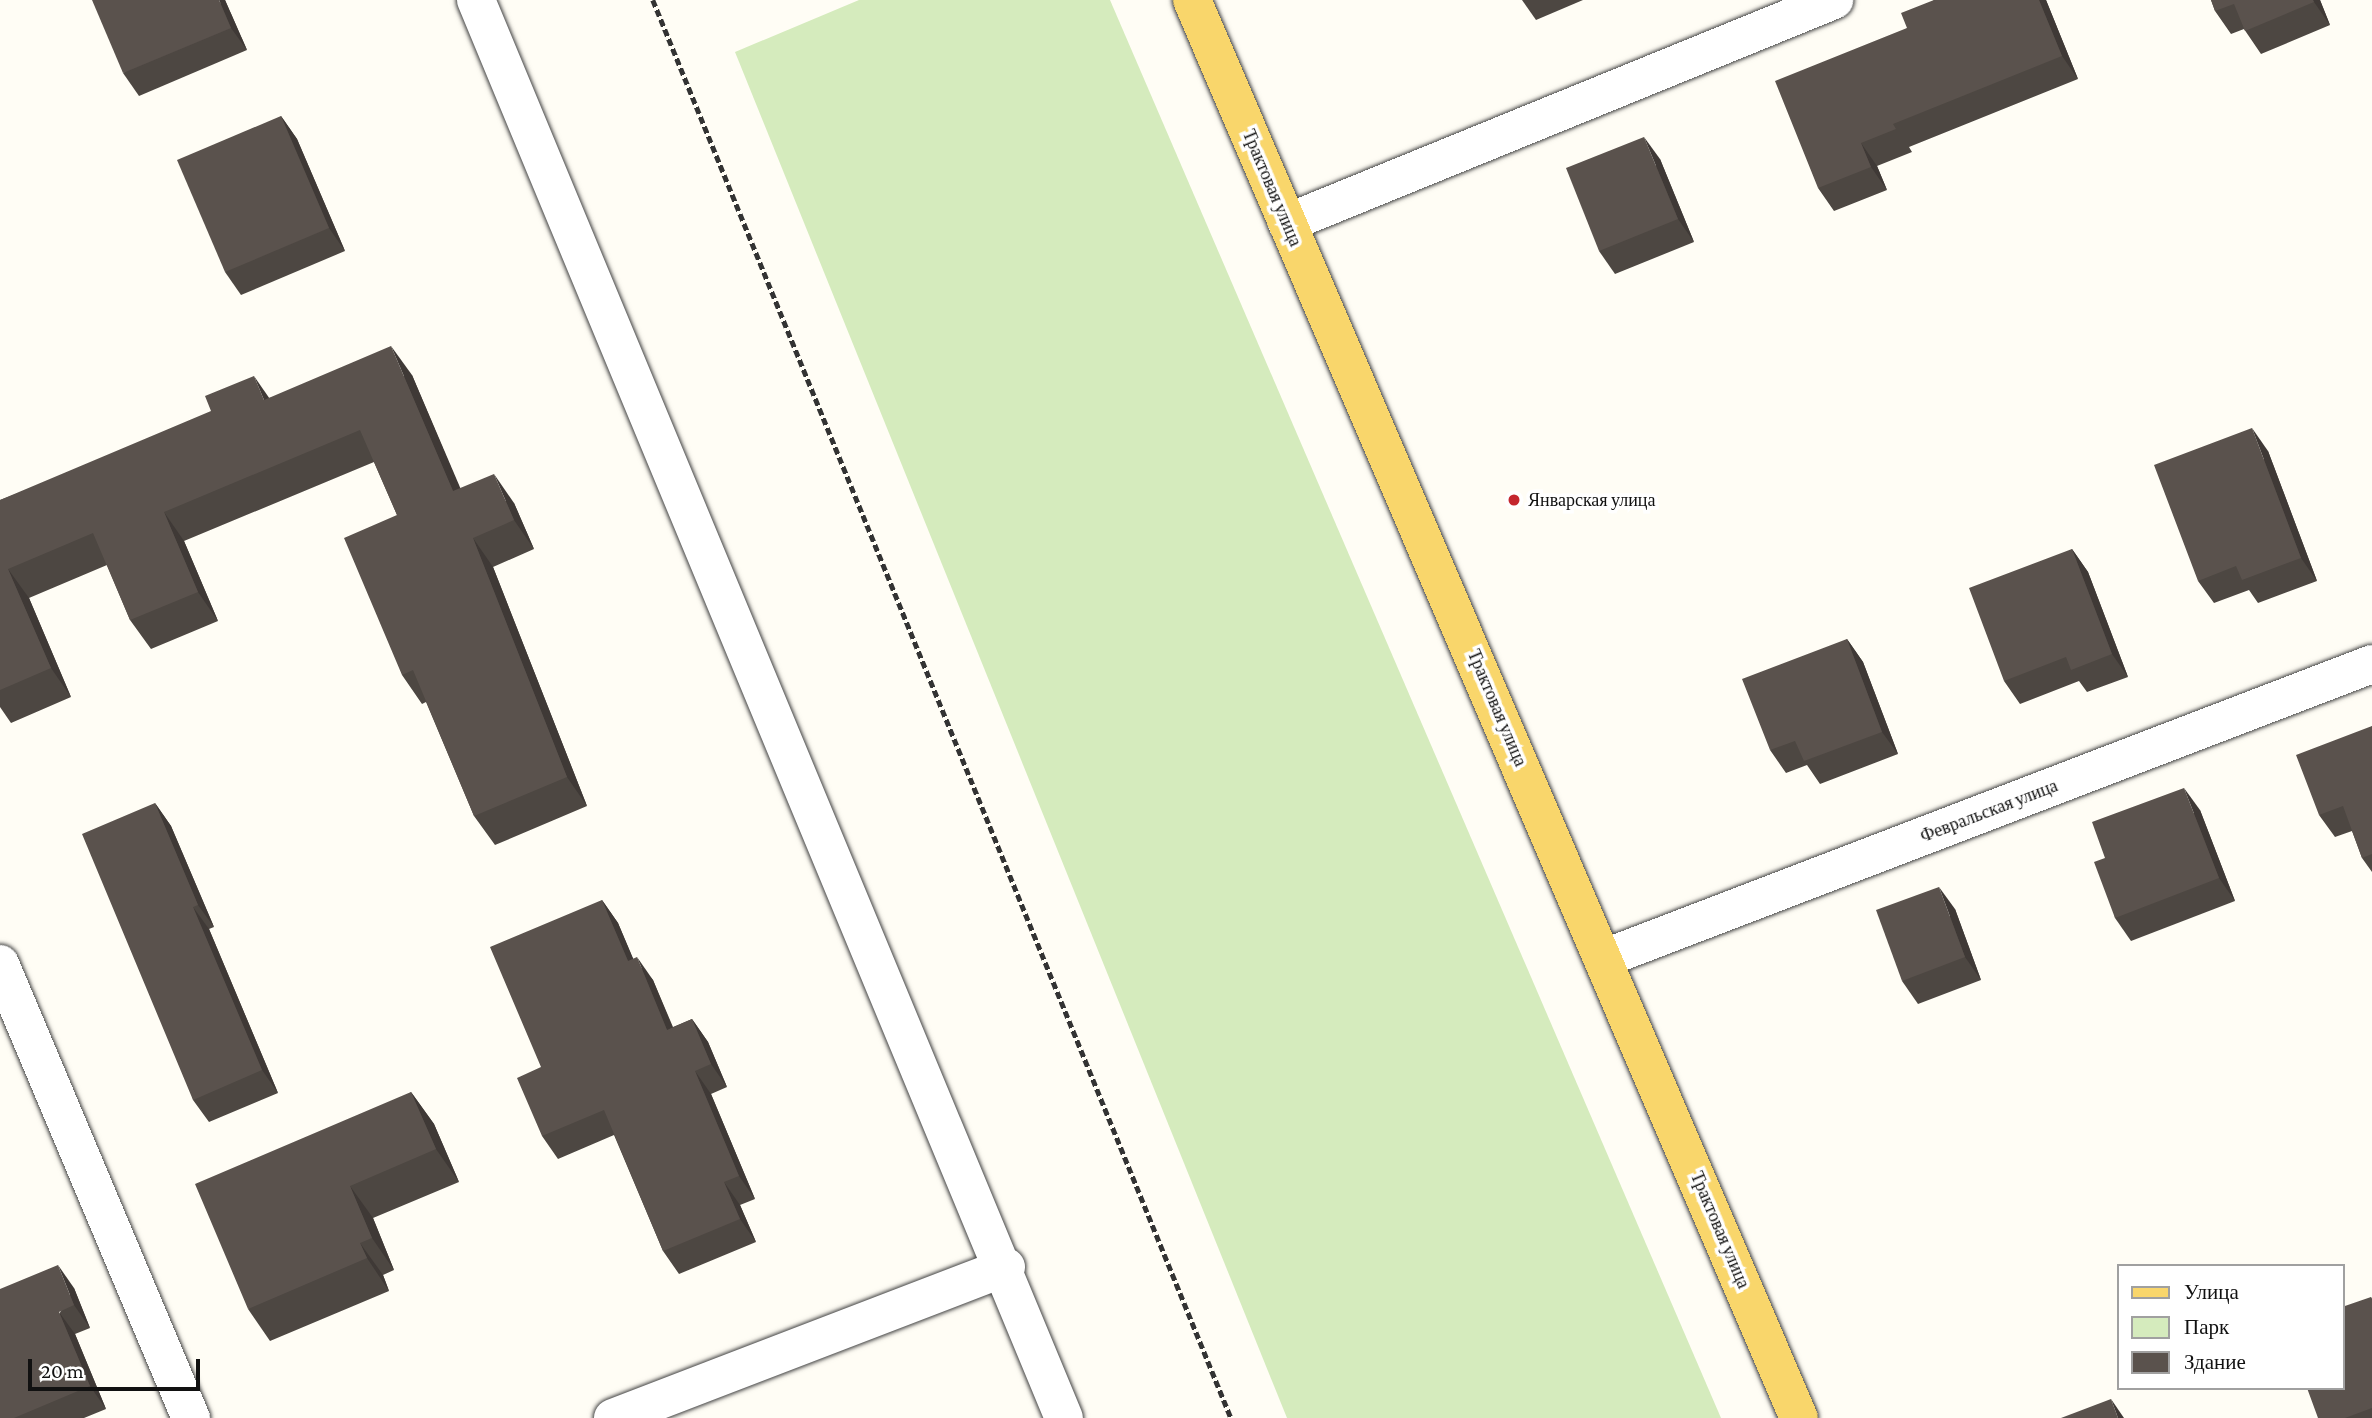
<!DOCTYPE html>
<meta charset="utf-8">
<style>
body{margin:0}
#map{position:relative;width:2372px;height:1418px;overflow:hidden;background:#fffdf5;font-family:"Crimson Pro",serif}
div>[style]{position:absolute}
.green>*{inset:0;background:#d5ebbd}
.path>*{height:4.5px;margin-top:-2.25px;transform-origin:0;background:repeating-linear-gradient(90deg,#333 0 7px,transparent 0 10.5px)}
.roads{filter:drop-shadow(0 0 2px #444) drop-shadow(0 0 2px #444)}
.minor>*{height:38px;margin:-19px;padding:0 19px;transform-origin:19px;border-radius:19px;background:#fff}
.major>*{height:38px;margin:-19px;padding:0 19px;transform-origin:19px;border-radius:19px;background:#f9d66b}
.wall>*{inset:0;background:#4d4742}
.shaded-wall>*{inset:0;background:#3f3936}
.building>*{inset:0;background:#5a524d}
.dots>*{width:19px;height:19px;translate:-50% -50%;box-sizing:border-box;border:4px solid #fff;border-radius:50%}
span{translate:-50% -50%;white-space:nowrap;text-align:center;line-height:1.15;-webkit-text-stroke:7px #fff;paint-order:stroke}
.street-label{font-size:18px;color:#111}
.poi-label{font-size:18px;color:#111}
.left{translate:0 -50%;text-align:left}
.legend{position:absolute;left:2117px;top:1264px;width:228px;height:126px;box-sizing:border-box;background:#fff;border:2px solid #a0a0a0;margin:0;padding:9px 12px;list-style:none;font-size:21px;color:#111}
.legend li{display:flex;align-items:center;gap:14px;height:35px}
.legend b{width:35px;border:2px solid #a0a0a0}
.scale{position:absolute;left:28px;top:1359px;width:172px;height:32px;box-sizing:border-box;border:4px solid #111;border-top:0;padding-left:9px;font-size:21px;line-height:24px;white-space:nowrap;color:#111;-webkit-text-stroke:5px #fff;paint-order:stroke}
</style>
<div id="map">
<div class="green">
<i style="clip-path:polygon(859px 0,1110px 0,1721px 1418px,1287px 1418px,735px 52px)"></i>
</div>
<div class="path">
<i style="left:653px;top:0;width:1531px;rotate:67.82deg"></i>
</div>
<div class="roads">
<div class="minor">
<i style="left:476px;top:0;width:1535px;rotate:67.48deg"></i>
<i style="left:1287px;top:223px;width:591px;rotate:-22.18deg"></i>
<i style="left:1605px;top:958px;width:821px;rotate:-20.97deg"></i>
<i style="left:0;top:964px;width:493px;rotate:67.2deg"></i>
<i style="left:613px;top:1418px;width:421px;rotate:-21deg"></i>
</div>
<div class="major">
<i style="left:1192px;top:0;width:1542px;rotate:66.83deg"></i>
</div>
</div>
<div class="wall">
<i style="clip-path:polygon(225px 0,247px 50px,139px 96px,123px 73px)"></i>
<i style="clip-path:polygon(1522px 0,1583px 0,1536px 20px)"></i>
<i style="clip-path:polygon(1934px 0,2046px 0,2078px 79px,1909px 147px,1912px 152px,1877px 166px,1887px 190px,1834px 211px,1818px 188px,1907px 28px)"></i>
<i style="clip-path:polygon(2211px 0,2320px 0,2330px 25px,2261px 54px,2244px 29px,2231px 34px,2215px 11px)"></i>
<i style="clip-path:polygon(281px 116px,297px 139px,345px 251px,241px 295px,225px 272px)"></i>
<i style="clip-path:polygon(1660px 159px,1694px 242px,1615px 274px,1599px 251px)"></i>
<i style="clip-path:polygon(412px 375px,460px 489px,514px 503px,534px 549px,493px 567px,587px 806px,495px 845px,474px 816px,426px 702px,422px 704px,402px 675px,397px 515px,374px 462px,184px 541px,218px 621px,151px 649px,130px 620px,107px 565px,29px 598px,71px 697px,11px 723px,0 707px,0 500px,269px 398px)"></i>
<i style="clip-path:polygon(2268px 451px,2317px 581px,2258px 603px,2249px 590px,2214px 603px,2198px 581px)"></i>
<i style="clip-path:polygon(2072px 549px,2088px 572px,2128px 677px,2087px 692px,2079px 681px,2020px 704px,2004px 681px)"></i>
<i style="clip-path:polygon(1847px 639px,1863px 662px,1898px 754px,1820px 784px,1807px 765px,1786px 773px,1770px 750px)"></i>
<i style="clip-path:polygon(2372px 726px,2372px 872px,2362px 858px,2352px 831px,2335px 837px,2319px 815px)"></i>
<i style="clip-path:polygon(155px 803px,171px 826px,214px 927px,209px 929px,278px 1093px,209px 1122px,193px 1100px)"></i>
<i style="clip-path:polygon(2200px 810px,2235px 901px,2131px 941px,2115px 918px,2105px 858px)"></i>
<i style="clip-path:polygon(602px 900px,618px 923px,633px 959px,653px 980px,673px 1027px,692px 1019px,708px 1042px,727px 1087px,711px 1094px,755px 1199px,740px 1205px,756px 1242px,679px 1274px,663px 1251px,614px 1135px,558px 1159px,542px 1136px,541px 1067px)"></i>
<i style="clip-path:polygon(1955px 909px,1981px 980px,1918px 1004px,1902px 981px)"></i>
<i style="clip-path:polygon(411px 1092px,434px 1124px,459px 1182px,373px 1218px,394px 1270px,383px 1275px,389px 1291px,270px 1341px,248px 1309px)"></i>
<i style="clip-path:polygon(74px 1288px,90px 1328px,75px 1334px,106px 1409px,84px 1418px,0 1418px)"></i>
<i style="clip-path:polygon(2371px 1297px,2372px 1299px,2372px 1418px,2318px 1418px)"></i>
</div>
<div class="shaded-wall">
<i style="clip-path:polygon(219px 0,225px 0,247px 50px,231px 28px)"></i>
<i style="clip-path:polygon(2039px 0,2046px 0,2078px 79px,2062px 56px)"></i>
<i style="clip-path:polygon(2313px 0,2320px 0,2330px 25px,2314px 2px)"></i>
<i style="clip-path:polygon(281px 116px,297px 139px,345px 251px,329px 228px)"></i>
<i style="clip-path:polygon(1644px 137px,1660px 159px,1694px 242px,1678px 219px)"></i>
<i style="clip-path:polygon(1861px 143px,1877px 166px,1887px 190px,1871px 167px)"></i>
<i style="clip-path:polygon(391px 346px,412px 375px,474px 520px,453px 491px)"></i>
<i style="clip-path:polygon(254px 376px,274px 405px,264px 400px)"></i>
<i style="clip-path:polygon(2252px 428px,2268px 451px,2317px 581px,2301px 558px)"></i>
<i style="clip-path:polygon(494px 474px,514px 503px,534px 549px,514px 520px)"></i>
<i style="clip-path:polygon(164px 512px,184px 541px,218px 621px,198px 592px)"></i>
<i style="clip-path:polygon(473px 538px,493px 567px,587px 806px,567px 777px)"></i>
<i style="clip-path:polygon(2072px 549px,2088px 572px,2128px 677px,2112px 654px)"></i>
<i style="clip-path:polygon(8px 569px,29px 598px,71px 697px,51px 668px)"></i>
<i style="clip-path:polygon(1847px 639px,1863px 662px,1898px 754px,1882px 732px)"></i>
<i style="clip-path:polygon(2184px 788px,2200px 810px,2235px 901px,2219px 878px)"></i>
<i style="clip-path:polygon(155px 803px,171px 826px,214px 927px,198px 905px)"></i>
<i style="clip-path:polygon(1939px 887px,1955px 909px,1981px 980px,1965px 957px)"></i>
<i style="clip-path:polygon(602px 900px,618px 923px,644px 984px,628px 961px)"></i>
<i style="clip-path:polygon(193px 907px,209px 929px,278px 1093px,262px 1070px)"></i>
<i style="clip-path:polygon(637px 957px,653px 980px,683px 1053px,667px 1030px)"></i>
<i style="clip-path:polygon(692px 1019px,708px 1042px,727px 1087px,711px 1064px)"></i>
<i style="clip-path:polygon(695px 1071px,711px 1094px,755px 1199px,739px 1176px)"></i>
<i style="clip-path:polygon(411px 1092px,434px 1124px,459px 1182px,436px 1149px)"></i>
<i style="clip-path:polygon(724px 1182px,740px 1205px,756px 1242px,740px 1219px)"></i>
<i style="clip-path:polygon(350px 1186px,373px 1218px,394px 1270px,372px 1238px)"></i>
<i style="clip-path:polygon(360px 1243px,383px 1275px,389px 1291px,367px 1258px)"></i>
<i style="clip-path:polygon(58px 1265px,74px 1288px,90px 1328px,74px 1305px)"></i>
<i style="clip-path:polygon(59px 1312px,75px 1334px,106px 1409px,90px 1386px)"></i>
<i style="clip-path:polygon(2111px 1399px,2124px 1418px,2118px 1418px)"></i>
</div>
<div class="building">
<i style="clip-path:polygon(92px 0,219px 0,231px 28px,123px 73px)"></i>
<i style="clip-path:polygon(1934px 0,2039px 0,2062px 56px,1893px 124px,1896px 129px,1861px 143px,1871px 167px,1818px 188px,1775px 81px,1907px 28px,1901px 13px)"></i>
<i style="clip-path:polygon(2211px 0,2313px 0,2314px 2px,2245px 31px,2234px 4px,2215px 11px)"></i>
<i style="clip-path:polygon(281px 116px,329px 228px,225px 272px,177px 160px)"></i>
<i style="clip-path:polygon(1644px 137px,1678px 219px,1599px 251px,1566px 168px)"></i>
<i style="clip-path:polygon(391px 346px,453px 491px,494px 474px,514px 520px,473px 538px,567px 777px,474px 816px,413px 670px,402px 675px,344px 538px,397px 515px,360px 430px,164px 512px,198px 592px,130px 620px,93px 533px,8px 569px,51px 668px,0 690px,0 500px,211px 411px,205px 396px,254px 376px,264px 400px)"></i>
<i style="clip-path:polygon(2252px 428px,2301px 558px,2242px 580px,2236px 566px,2198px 581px,2154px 465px)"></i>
<i style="clip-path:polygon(2072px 549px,2112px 654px,2071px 670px,2066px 657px,2004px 681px,1969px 588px)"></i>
<i style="clip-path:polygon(1847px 639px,1882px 732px,1804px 761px,1795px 741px,1770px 750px,1742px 679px)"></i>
<i style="clip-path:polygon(2372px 726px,2372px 854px,2362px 858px,2343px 806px,2319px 815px,2296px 755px)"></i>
<i style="clip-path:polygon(2184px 788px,2219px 878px,2115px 918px,2094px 862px,2105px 858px,2092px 822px)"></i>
<i style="clip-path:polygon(155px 803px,198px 905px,193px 907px,262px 1070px,193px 1100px,82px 834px)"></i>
<i style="clip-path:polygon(1939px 887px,1965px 957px,1902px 981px,1876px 910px)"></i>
<i style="clip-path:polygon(602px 900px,628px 961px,637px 957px,667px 1030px,692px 1019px,711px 1064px,695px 1071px,739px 1176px,724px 1182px,740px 1219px,663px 1251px,604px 1110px,542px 1136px,517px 1078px,541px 1067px,490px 947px)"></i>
<i style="clip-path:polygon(411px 1092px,436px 1149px,350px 1186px,372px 1238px,360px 1243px,367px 1258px,248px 1309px,195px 1184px)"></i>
<i style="clip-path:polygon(58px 1265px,74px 1305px,59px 1312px,90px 1386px,14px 1418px,0 1418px,0 1289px)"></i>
<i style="clip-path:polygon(2371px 1297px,2372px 1300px,2372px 1408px,2345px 1418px,2318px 1418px,2307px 1388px,2342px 1388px,2342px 1307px)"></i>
<i style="clip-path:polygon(2111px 1399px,2118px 1418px,2061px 1418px)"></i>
</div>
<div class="dots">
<i style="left:1514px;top:500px;background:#c4262e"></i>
</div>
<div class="street-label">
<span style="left:1272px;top:188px;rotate:67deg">Трактовая улица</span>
<span style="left:1497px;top:708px;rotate:67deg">Трактовая улица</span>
<span style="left:1989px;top:811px;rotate:-21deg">Февральская улица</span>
<span style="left:1720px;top:1230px;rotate:67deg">Трактовая улица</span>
</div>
<div class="poi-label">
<span class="left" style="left:1528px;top:500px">Январская улица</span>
</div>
<ul class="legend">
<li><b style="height:9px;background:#f9d66b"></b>Улица</li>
<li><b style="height:19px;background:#d5ebbd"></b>Парк</li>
<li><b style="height:19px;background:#5a524d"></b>Здание</li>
</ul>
<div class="scale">20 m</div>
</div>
